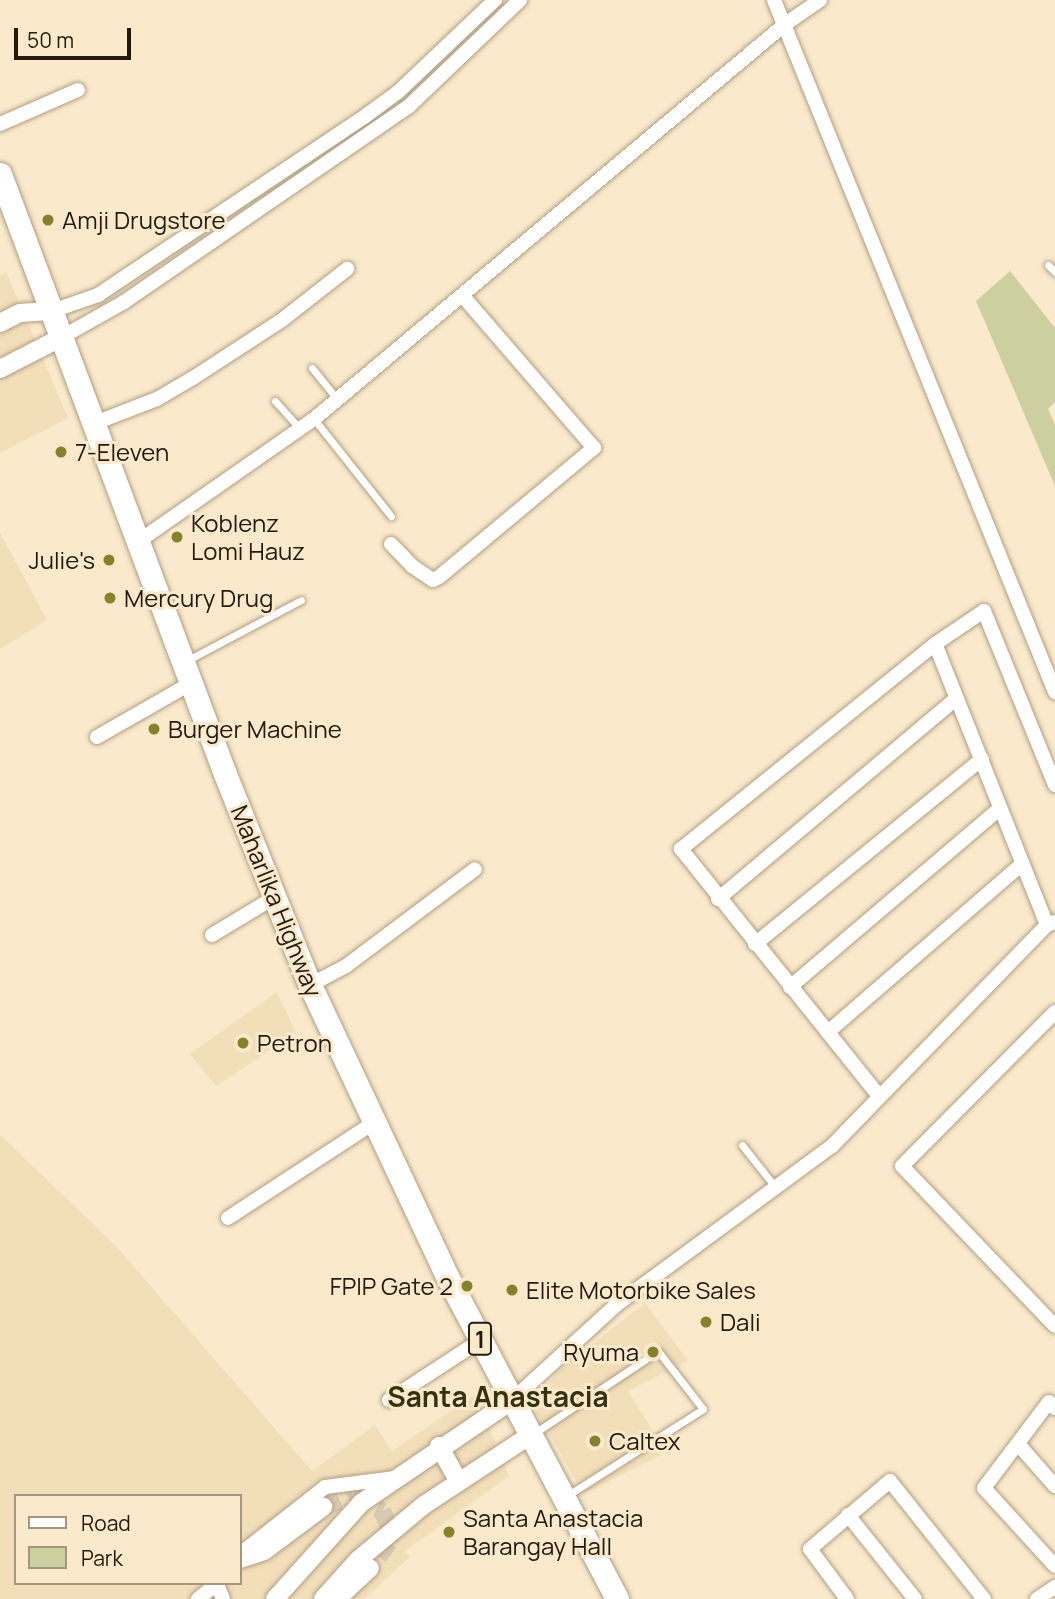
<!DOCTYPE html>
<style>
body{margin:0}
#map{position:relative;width:1055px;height:1599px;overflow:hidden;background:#fae9cb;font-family:Manrope,sans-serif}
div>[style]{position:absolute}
.built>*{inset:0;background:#f3deba}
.green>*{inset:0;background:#cccf9f}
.tertiary-tunnel>*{height:18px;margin-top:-9px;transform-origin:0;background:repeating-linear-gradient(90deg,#d9caaf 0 18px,transparent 0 27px)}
.roads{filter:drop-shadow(0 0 2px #af9f83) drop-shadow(0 0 2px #af9f83)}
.service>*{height:7px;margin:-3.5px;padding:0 3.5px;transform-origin:3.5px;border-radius:3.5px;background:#fff}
.minor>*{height:14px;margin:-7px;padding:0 7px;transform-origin:7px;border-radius:7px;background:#fff}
.tertiary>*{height:18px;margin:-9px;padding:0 9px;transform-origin:9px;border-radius:9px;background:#fff}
.trunk>*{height:23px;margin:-11.5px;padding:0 11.5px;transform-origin:11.5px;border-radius:11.5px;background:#fff}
.dots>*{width:19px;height:19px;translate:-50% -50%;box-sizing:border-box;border:4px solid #fae9cb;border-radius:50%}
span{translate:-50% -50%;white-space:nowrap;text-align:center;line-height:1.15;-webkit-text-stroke:6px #fae9cb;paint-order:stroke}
.shield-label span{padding:2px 5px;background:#fae9cb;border:2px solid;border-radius:5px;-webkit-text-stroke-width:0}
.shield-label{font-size:23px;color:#211b10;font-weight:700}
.poi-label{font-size:24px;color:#211b10}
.left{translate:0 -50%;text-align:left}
.right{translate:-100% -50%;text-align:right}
.street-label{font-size:24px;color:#211b10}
.quarter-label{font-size:28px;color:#353409;font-weight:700}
.legend{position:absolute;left:14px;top:1494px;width:228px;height:91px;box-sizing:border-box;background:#fae9cb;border:2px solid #a39780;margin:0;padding:9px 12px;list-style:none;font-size:21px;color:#211b10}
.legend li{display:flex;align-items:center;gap:14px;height:35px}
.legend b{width:35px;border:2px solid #a39780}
.scale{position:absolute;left:14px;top:28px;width:117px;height:32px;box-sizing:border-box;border:4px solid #211b10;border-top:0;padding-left:9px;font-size:21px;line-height:24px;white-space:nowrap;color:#211b10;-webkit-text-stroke:5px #fae9cb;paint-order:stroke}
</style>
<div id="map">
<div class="built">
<i style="clip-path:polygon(6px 272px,68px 418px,0 453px,0 276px)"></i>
<i style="clip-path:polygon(0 533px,47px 620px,0 649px)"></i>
<i style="clip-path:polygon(277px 992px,296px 1033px,216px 1086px,190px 1054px)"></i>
<i style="clip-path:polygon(evenodd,0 1135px,114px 1244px,312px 1471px,375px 1425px,392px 1451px,475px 1395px,509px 1476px,405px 1551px,410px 1557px,364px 1599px,0 1599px,0 1135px,16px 1496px,240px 1496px,240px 1583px,16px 1583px,16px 1496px)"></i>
<i style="clip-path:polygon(645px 1303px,688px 1361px,628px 1391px,666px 1452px,584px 1494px,531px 1403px,565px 1365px)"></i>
</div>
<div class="green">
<i style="clip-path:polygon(1010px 271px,1055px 328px,1055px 402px,1048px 409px,1055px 425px,1055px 486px,976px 301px)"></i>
</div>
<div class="tertiary-tunnel">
<i style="left:323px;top:1507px;width:32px;rotate:-20deg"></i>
<i style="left:353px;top:1496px;width:33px;rotate:27deg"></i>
<i style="left:382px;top:1511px;width:17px;rotate:65deg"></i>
<i style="left:389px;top:1526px;width:16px;rotate:90deg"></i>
<i style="left:389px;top:1542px;width:32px;rotate:126deg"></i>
</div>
<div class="roads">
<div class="service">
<i style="left:1048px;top:265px;width:10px;rotate:45deg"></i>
<i style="left:312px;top:368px;width:40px;rotate:51deg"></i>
<i style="left:275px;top:401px;width:38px;rotate:48deg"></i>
<i style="left:314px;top:419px;width:124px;rotate:51.6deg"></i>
<i style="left:186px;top:661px;width:130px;rotate:-27.9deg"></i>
<i style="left:742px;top:1145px;width:55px;rotate:51.7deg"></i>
<i style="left:533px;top:1434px;width:150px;rotate:-33.6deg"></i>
<i style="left:658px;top:1351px;width:73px;rotate:52.2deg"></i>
<i style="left:703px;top:1409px;width:160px;rotate:147.5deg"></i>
</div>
<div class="minor">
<i style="left:774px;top:0;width:747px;rotate:67.9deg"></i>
<i style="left:0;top:124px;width:85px;rotate:-23.6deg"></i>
<i style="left:52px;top:311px;width:49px;rotate:-19.2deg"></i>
<i style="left:98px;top:295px;width:320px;rotate:-33.8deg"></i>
<i style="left:364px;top:117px;width:42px;rotate:-36.3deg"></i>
<i style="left:398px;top:92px;width:134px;rotate:-43.5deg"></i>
<i style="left:62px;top:337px;width:71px;rotate:-29.4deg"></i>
<i style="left:124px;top:302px;width:345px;rotate:-34.5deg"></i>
<i style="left:408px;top:107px;width:155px;rotate:-43.7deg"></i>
<i style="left:95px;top:423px;width:66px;rotate:-21.2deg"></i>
<i style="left:157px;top:399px;width:42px;rotate:-30.3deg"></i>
<i style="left:193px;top:378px;width:106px;rotate:-33.1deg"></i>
<i style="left:282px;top:320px;width:83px;rotate:-38.1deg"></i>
<i style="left:139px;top:541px;width:213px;rotate:-34.9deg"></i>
<i style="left:314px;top:419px;width:613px;rotate:-39.97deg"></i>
<i style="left:784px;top:25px;width:44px;rotate:-34.8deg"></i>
<i style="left:391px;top:544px;width:30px;rotate:46deg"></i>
<i style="left:412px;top:566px;width:25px;rotate:34deg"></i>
<i style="left:433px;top:580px;width:7px;rotate:-27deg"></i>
<i style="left:439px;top:577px;width:202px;rotate:-39.8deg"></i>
<i style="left:594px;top:448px;width:201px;rotate:-130.8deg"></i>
<i style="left:97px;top:737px;width:111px;rotate:-29.8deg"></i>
<i style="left:718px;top:899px;width:312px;rotate:-40.1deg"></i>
<i style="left:1047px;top:925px;width:302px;rotate:-111.7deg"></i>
<i style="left:935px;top:644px;width:59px;rotate:-34deg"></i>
<i style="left:984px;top:611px;width:188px;rotate:67.8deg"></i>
<i style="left:212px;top:935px;width:74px;rotate:-31.1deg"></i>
<i style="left:755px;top:944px;width:293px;rotate:-39.2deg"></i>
<i style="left:310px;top:985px;width:41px;rotate:-27.8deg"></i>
<i style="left:346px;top:966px;width:161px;rotate:-36.9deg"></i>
<i style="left:790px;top:987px;width:276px;rotate:-40.4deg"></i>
<i style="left:1055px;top:1012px;width:217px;rotate:134.8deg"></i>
<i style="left:902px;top:1166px;width:221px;rotate:46.3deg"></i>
<i style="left:828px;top:1032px;width:257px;rotate:-40.9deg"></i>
<i style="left:879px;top:1096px;width:317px;rotate:-128.7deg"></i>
<i style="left:681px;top:849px;width:326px;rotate:-38.9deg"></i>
<i style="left:228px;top:1218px;width:173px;rotate:-33.2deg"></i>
<i style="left:389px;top:1400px;width:110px;rotate:-33.1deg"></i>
<i style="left:511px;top:1401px;width:142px;rotate:-42.4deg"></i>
<i style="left:616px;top:1305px;width:268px;rotate:-36.4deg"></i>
<i style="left:832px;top:1146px;width:308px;rotate:-45.8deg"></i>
<i style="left:1047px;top:925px;width:9px;rotate:-21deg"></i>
<i style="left:1055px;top:1408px;width:8px;rotate:-135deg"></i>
<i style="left:1049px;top:1402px;width:108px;rotate:127.1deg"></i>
<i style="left:984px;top:1488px;width:105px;rotate:47.7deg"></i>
<i style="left:1018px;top:1444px;width:56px;rotate:48.6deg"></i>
<i style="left:848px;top:1515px;width:107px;rotate:51.4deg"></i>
<i style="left:240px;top:1554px;width:108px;rotate:-38.2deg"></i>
<i style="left:325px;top:1487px;width:71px;rotate:-7.3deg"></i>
<i style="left:217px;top:1584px;width:16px;rotate:68deg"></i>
<i style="left:198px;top:1599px;width:26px;rotate:-39deg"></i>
<i style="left:847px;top:1599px;width:62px;rotate:-126.5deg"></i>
<i style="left:810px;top:1549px;width:105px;rotate:-40.4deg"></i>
<i style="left:890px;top:1481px;width:151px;rotate:51.5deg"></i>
<i style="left:1037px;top:1599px;width:22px;rotate:-34deg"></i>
</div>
<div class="tertiary">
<i style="left:0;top:323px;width:22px;rotate:-27deg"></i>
<i style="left:20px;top:313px;width:32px;rotate:-4deg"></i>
<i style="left:0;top:369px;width:70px;rotate:-27.3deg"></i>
<i style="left:439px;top:1446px;width:41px;rotate:60.9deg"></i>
<i style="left:240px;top:1559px;width:25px;rotate:-18deg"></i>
<i style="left:264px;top:1551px;width:74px;rotate:-36.7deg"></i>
<i style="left:275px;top:1599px;width:129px;rotate:-48.1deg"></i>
<i style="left:361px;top:1503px;width:181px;rotate:-34.2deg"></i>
<i style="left:323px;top:1599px;width:52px;rotate:-48.1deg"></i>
<i style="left:358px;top:1560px;width:86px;rotate:-39.8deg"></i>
<i style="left:424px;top:1505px;width:126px;rotate:-33.3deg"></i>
<i style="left:337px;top:1599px;width:45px;rotate:-43.2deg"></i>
</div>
<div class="trunk">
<i style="left:0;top:174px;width:641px;rotate:69.44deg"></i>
<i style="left:225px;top:774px;width:227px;rotate:68.1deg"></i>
<i style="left:310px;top:985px;width:324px;rotate:64.8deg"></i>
<i style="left:448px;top:1278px;width:363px;rotate:62.2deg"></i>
</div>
</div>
<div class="dots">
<i style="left:48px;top:220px;background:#85822a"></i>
<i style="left:61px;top:452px;background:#85822a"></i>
<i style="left:177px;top:537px;background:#85822a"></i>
<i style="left:109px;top:560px;background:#85822a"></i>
<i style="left:110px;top:598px;background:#85822a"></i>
<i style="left:154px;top:729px;background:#85822a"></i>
<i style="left:243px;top:1043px;background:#85822a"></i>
<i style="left:467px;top:1286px;background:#85822a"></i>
<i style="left:512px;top:1290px;background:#85822a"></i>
<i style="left:706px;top:1322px;background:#85822a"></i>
<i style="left:653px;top:1352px;background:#85822a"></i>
<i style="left:595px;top:1441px;background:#85822a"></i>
<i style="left:449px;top:1532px;background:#85822a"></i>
</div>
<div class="shield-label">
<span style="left:480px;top:1339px">1</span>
</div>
<div class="poi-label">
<span class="left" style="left:62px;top:220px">Amji Drugstore</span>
<span class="left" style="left:75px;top:452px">7-Eleven</span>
<span class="left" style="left:191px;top:537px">Koblenz<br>Lomi Hauz</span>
<span class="right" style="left:95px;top:560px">Julie's</span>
<span class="left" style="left:124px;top:598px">Mercury Drug</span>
<span class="left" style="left:168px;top:729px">Burger Machine</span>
<span class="left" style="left:257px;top:1043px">Petron</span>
<span class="right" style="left:453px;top:1286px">FPIP Gate 2</span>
<span class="left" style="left:526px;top:1290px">Elite Motorbike Sales</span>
<span class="left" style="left:720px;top:1322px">Dali</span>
<span class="right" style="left:639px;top:1352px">Ryuma</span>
<span class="left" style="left:609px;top:1441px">Caltex</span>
<span class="left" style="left:463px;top:1532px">Santa Anastacia<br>Barangay Hall</span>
</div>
<div class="street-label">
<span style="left:277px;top:901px;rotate:68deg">Maharlika Highway</span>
</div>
<div class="quarter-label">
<span style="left:498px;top:1396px">Santa Anastacia</span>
</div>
<ul class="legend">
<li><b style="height:9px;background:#fff"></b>Road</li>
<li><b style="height:19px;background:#cccf9f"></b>Park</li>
</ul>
<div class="scale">50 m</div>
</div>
